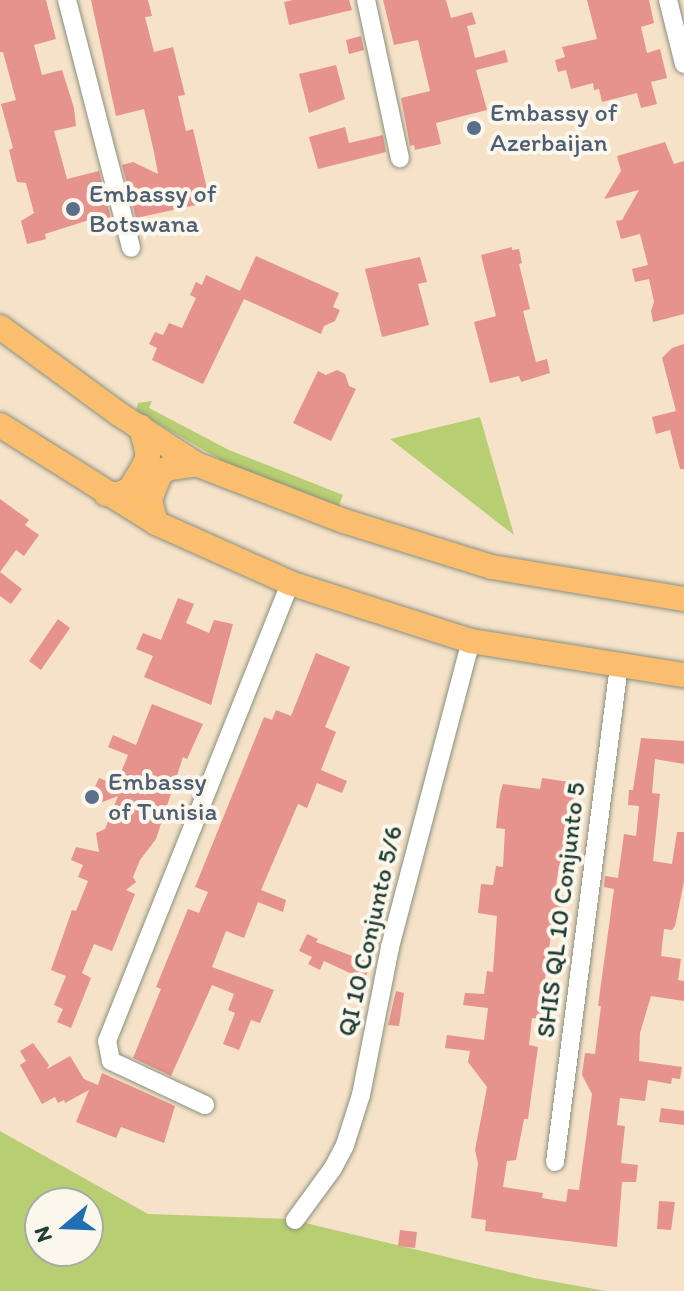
<!DOCTYPE html>
<style>
body{margin:0}
#map{position:relative;width:684px;height:1291px;overflow:hidden;background:#f6e2c9;font-family:Itim,sans-serif}
div>[style]{position:absolute}
.green>*{inset:0;background:#b8ce72}
.building>*{inset:0;background:#e5938c}
.roads{filter:drop-shadow(0 0 2px #8a907e) drop-shadow(0 0 2px #8a907e)}
.minor>*{height:18px;margin:-9px;padding:0 9px;transform-origin:9px;border-radius:9px;background:#fff}
.major>*{height:24px;margin:-12px;padding:0 12px;transform-origin:12px;border-radius:12px;background:#fbbe6e}
.dots>*{width:22px;height:22px;translate:-50% -50%;box-sizing:border-box;border:4px solid #fbf7ec;border-radius:50%}
span{translate:-50% -50%;white-space:nowrap;text-align:center;line-height:1.15;-webkit-text-stroke:8px #fbf7ec;paint-order:stroke}
.service-label{font-size:26px;color:#4e5e75}
.left{translate:0 -50%;text-align:left}
.street-label{font-size:26px;color:#1f3d34}
.north{position:absolute;left:24px;top:1187px;width:80px;height:80px;box-sizing:border-box;background:#fbf7ec;border:2px solid #a3ada2;border-radius:50%;rotate:251deg;font-size:22px;font-weight:700;line-height:32px;text-align:center;color:#1f3d34}
.north::after{content:'';display:block;margin:auto;width:28px;height:36px;background:#1f6fb2;clip-path:polygon(50% 0,100% 100%,50% 72%,0 100%)}
</style>
<div id="map">
<div class="green">
<i style="clip-path:polygon(152px 401px,149px 408px,229px 450px,343px 495px,337px 511px,228px 464px,136px 411px,138px 403px)"></i>
<i style="clip-path:polygon(480px 417px,514px 535px,390px 439px)"></i>
<i style="clip-path:polygon(evenodd,0 1131px,148px 1214px,289px 1219px,534px 1278px,606px 1291px,0 1291px,0 1131px,40px 1203px,88px 1203px,88px 1251px,40px 1251px,40px 1203px)"></i>
</div>
<div class="building">
<i style="clip-path:polygon(0 0,46px 0,56px 39px,34px 45px,42px 75px,62px 70px,74px 108px,76px 126px,54px 131px,67px 179px,99px 171px,112px 223px,103px 225px,92px 219px,45px 234px,46px 239px,27px 244px,21px 221px,34px 213px,26px 183px,17px 182px,9px 150px,13px 148px,1px 104px,16px 100px,3px 52px,0 52px)"></i>
<i style="clip-path:polygon(91px 0,148px 0,152px 16px,145px 17px,154px 52px,173px 47px,185px 95px,178px 96px,186px 131px,193px 129px,210px 202px,136px 218px,122px 165px,133px 162px,158px 174px,154px 152px,144px 109px,116px 116px)"></i>
<i style="clip-path:polygon(293px 0,349px 0,352px 10px,289px 25px,284px 2px)"></i>
<i style="clip-path:polygon(383px 0,446px 0,451px 18px,472px 12px,476px 24px,467px 26px,475px 58px,505px 50px,508px 62px,476px 70px,487px 110px,436px 123px,441px 144px,415px 150px,414px 145px,410px 146px,401px 98px,430px 91px,418px 40px,394px 45px)"></i>
<i style="clip-path:polygon(587px 0,649px 0,654px 23px,641px 27px,647px 53px,660px 49px,667px 78px,651px 82px,657px 104px,641px 108px,637px 93px,602px 102px,599px 89px,594px 90px,593px 83px,571px 89px,566px 70px,558px 72px,555px 60px,565px 57px,562px 47px,597px 39px)"></i>
<i style="clip-path:polygon(361px 36px,364px 50px,349px 54px,346px 40px)"></i>
<i style="clip-path:polygon(336px 65px,345px 99px,309px 113px,299px 74px)"></i>
<i style="clip-path:polygon(345px 127px,349px 143px,383px 135px,386px 152px,318px 169px,309px 137px)"></i>
<i style="clip-path:polygon(665px 142px,674px 164px,684px 161px,684px 314px,653px 322px,651px 311px,654px 302px,649px 279px,635px 282px,632px 269px,648px 265px,640px 234px,621px 239px,616px 221px,622px 220px,639px 190px,604px 199px,621px 171px,617px 156px)"></i>
<i style="clip-path:polygon(512px 247px,512px 250px,519px 249px,522px 263px,519px 264px,530px 309px,523px 311px,536px 362px,547px 359px,550px 373px,521px 382px,519px 376px,490px 383px,474px 322px,496px 316px,481px 255px)"></i>
<i style="clip-path:polygon(256px 256px,339px 293px,333px 307px,340px 310px,335px 321px,324px 326px,321px 334px,244px 299px,203px 384px,152px 360px,157px 348px,149px 344px,155px 332px,163px 335px,169px 323px,182px 328px,196px 298px,190px 295px,196px 282px,202px 285px,206px 275px,240px 291px)"></i>
<i style="clip-path:polygon(420px 257px,427px 282px,418px 284px,429px 325px,382px 337px,365px 269px)"></i>
<i style="clip-path:polygon(684px 344px,684px 469px,680px 469px,670px 430px,656px 434px,652px 417px,676px 411px,662px 358px,672px 348px)"></i>
<i style="clip-path:polygon(337px 370px,345px 374px,349px 386px,356px 389px,331px 441px,293px 423px,318px 371px,326px 375px)"></i>
<i style="clip-path:polygon(0 499px,29px 520px,25px 525px,39px 535px,24px 556px,16px 550px,0 572px,22px 589px,11px 604px,0 596px)"></i>
<i style="clip-path:polygon(178px 598px,194px 604px,186px 623px,209px 633px,214px 620px,233px 624px,211px 705px,144px 677px,153px 656px,136px 649px,143px 633px,161px 640px)"></i>
<i style="clip-path:polygon(58px 619px,70px 628px,41px 670px,29px 661px)"></i>
<i style="clip-path:polygon(316px 653px,350px 667px,325px 727px,336px 732px,321px 770px,347px 781px,342px 793px,317px 783px,307px 808px,298px 804px,261px 890px,286px 900px,283px 912px,258px 902px,244px 938px,226px 931px,212px 967px,274px 990px,260px 1023px,251px 1020px,239px 1050px,223px 1044px,235px 1013px,228px 1010px,234px 994px,212px 985px,171px 1076px,133px 1058px,161px 989px,156px 987px,188px 909px,199px 913px,208px 892px,195px 887px,264px 717px,272px 720px,276px 710px,291px 716px)"></i>
<i style="clip-path:polygon(152px 704px,203px 724px,187px 759px,183px 757px,156px 839px,140px 860px,133px 877px,136px 882px,126px 890px,135px 894px,112px 951px,94px 944px,82px 973px,91px 978px,71px 1028px,57px 1022px,63px 1009px,54px 1005px,66px 976px,51px 970px,72px 910px,76px 911px,88px 881px,78px 877px,83px 865px,71px 860px,76px 847px,99px 852px,96px 833px,105px 829px,118px 796px,100px 803px,94px 789px,99px 778px,116px 785px,128px 755px,108px 747px,113px 735px,136px 745px)"></i>
<i style="clip-path:polygon(641px 738px,684px 741px,684px 764px,655px 759px,652px 793px,660px 794px,653px 861px,672px 864px,677px 832px,684px 832px,684px 882px,675px 926px,672px 930px,664px 929px,661px 956px,681px 959px,678px 980px,684px 981px,684px 1001px,651px 996px,640px 1033px,639px 1061px,682px 1067px,680px 1079px,672px 1078px,671px 1084px,648px 1080px,645px 1101px,620px 1098px,617px 1125px,625px 1126px,621px 1163px,638px 1165px,636px 1182px,622px 1182px,617px 1247px,485px 1231px,486px 1220px,471px 1218px,478px 1163px,475px 1150px,487px 1087px,468px 1062px,470px 1051px,445px 1048px,447px 1035px,484px 1040px,488px 1008px,463px 1005px,465px 993px,484px 994px,487px 971px,493px 972px,497px 916px,478px 913px,481px 884px,493px 885px,496px 866px,503px 867px,505px 829px,496px 828px,500px 794px,503px 784px,540px 789px,542px 778px,576px 783px,564px 866px,559px 865px,555px 893px,564px 896px,562px 915px,556px 914px,550px 942px,545px 979px,548px 980px,540px 1019px,532px 1018px,529px 1045px,538px 1047px,528px 1119px,524px 1119px,516px 1160px,507px 1161px,503px 1187px,543px 1193px,542px 1198px,566px 1202px,568px 1189px,579px 1190px,592px 1094px,582px 1075px,585px 1053px,595px 1054px,601px 1006px,598px 1006px,614px 889px,604px 887px,605px 876px,618px 878px,624px 834px,636px 836px,639px 806px,628px 805px,629px 790px,633px 790px)"></i>
<i style="clip-path:polygon(307px 934px,318px 939px,316px 942px,370px 963px,365px 980px,324px 961px,320px 970px,308px 964px,312px 957px,299px 951px)"></i>
<i style="clip-path:polygon(396px 991px,404px 993px,399px 1026px,388px 1025px)"></i>
<i style="clip-path:polygon(33px 1043px,49px 1065px,47px 1069px,70px 1056px,84px 1079px,98px 1085px,102px 1073px,175px 1106px,164px 1143px,121px 1127px,116px 1138px,76px 1122px,89px 1090px,65px 1103px,64px 1100px,58px 1103px,55px 1097px,42px 1104px,20px 1065px,26px 1061px,20px 1051px)"></i>
<i style="clip-path:polygon(661px 1108px,684px 1111px,684px 1125px,659px 1122px)"></i>
<i style="clip-path:polygon(659px 1201px,675px 1202px,671px 1230px,657px 1229px)"></i>
<i style="clip-path:polygon(400px 1230px,417px 1232px,415px 1248px,398px 1246px)"></i>
</div>
<div class="roads">
<div class="minor">
<i style="left:67px;top:0;width:256px;rotate:75.5deg"></i>
<i style="left:366px;top:0;width:162px;rotate:77.9deg"></i>
<i style="left:668px;top:0;width:66px;rotate:76deg"></i>
<i style="left:205px;top:1105px;width:104px;rotate:-154.9deg"></i>
<i style="left:111px;top:1061px;width:20px;rotate:-101deg"></i>
<i style="left:107px;top:1041px;width:493px;rotate:-68.2deg"></i>
<i style="left:555px;top:1162px;width:500px;rotate:-82.65deg"></i>
<i style="left:295px;top:1220px;width:64px;rotate:-53.8deg"></i>
<i style="left:333px;top:1168px;width:26px;rotate:-62deg"></i>
<i style="left:345px;top:1145px;width:52px;rotate:-72.3deg"></i>
<i style="left:361px;top:1095px;width:151px;rotate:-78.9deg"></i>
<i style="left:390px;top:947px;width:317px;rotate:-75.2deg"></i>
</div>
<div class="major">
<i style="left:0;top:327px;width:147px;rotate:36.2deg"></i>
<i style="left:119px;top:414px;width:92px;rotate:33deg"></i>
<i style="left:196px;top:464px;width:159px;rotate:21.1deg"></i>
<i style="left:344px;top:521px;width:155px;rotate:17.3deg"></i>
<i style="left:492px;top:567px;width:195px;rotate:9.5deg"></i>
<i style="left:0;top:425px;width:184px;rotate:32.1deg"></i>
<i style="left:156px;top:523px;width:147px;rotate:24.1deg"></i>
<i style="left:290px;top:583px;width:190px;rotate:17.8deg"></i>
<i style="left:471px;top:641px;width:216px;rotate:9.1deg"></i>
<i style="left:106px;top:494px;width:13px"></i>
<i style="left:119px;top:494px;width:12px;rotate:-24deg"></i>
<i style="left:130px;top:489px;width:27px;rotate:-59deg"></i>
<i style="left:144px;top:466px;width:12px;rotate:-70deg"></i>
<i style="left:148px;top:455px;width:29px;rotate:-104deg"></i>
<i style="left:156px;top:523px;width:24px;rotate:-105deg"></i>
<i style="left:150px;top:500px;width:26px;rotate:-69deg"></i>
<i style="left:159px;top:476px;width:10px;rotate:-45deg"></i>
<i style="left:166px;top:469px;width:30px;rotate:-9deg"></i>
</div>
</div>
<div class="dots">
<i style="left:474px;top:128px;background:#5c6f8a"></i>
<i style="left:73px;top:209px;background:#5c6f8a"></i>
<i style="left:92px;top:797px;background:#5c6f8a"></i>
</div>
<div class="service-label">
<span class="left" style="left:490px;top:128px">Embassy of<br>Azerbaijan</span>
<span class="left" style="left:89px;top:209px">Embassy of<br>Botswana</span>
<span class="left" style="left:108px;top:797px">Embassy<br>of Tunisia</span>
</div>
<div class="street-label">
<span style="left:561px;top:910px;rotate:-83deg">SHIS QL 10 Conjunto 5</span>
<span style="left:370px;top:931px;rotate:-77deg">QI 10 Conjunto 5/6</span>
</div>
<div class="north">N</div>
</div>
